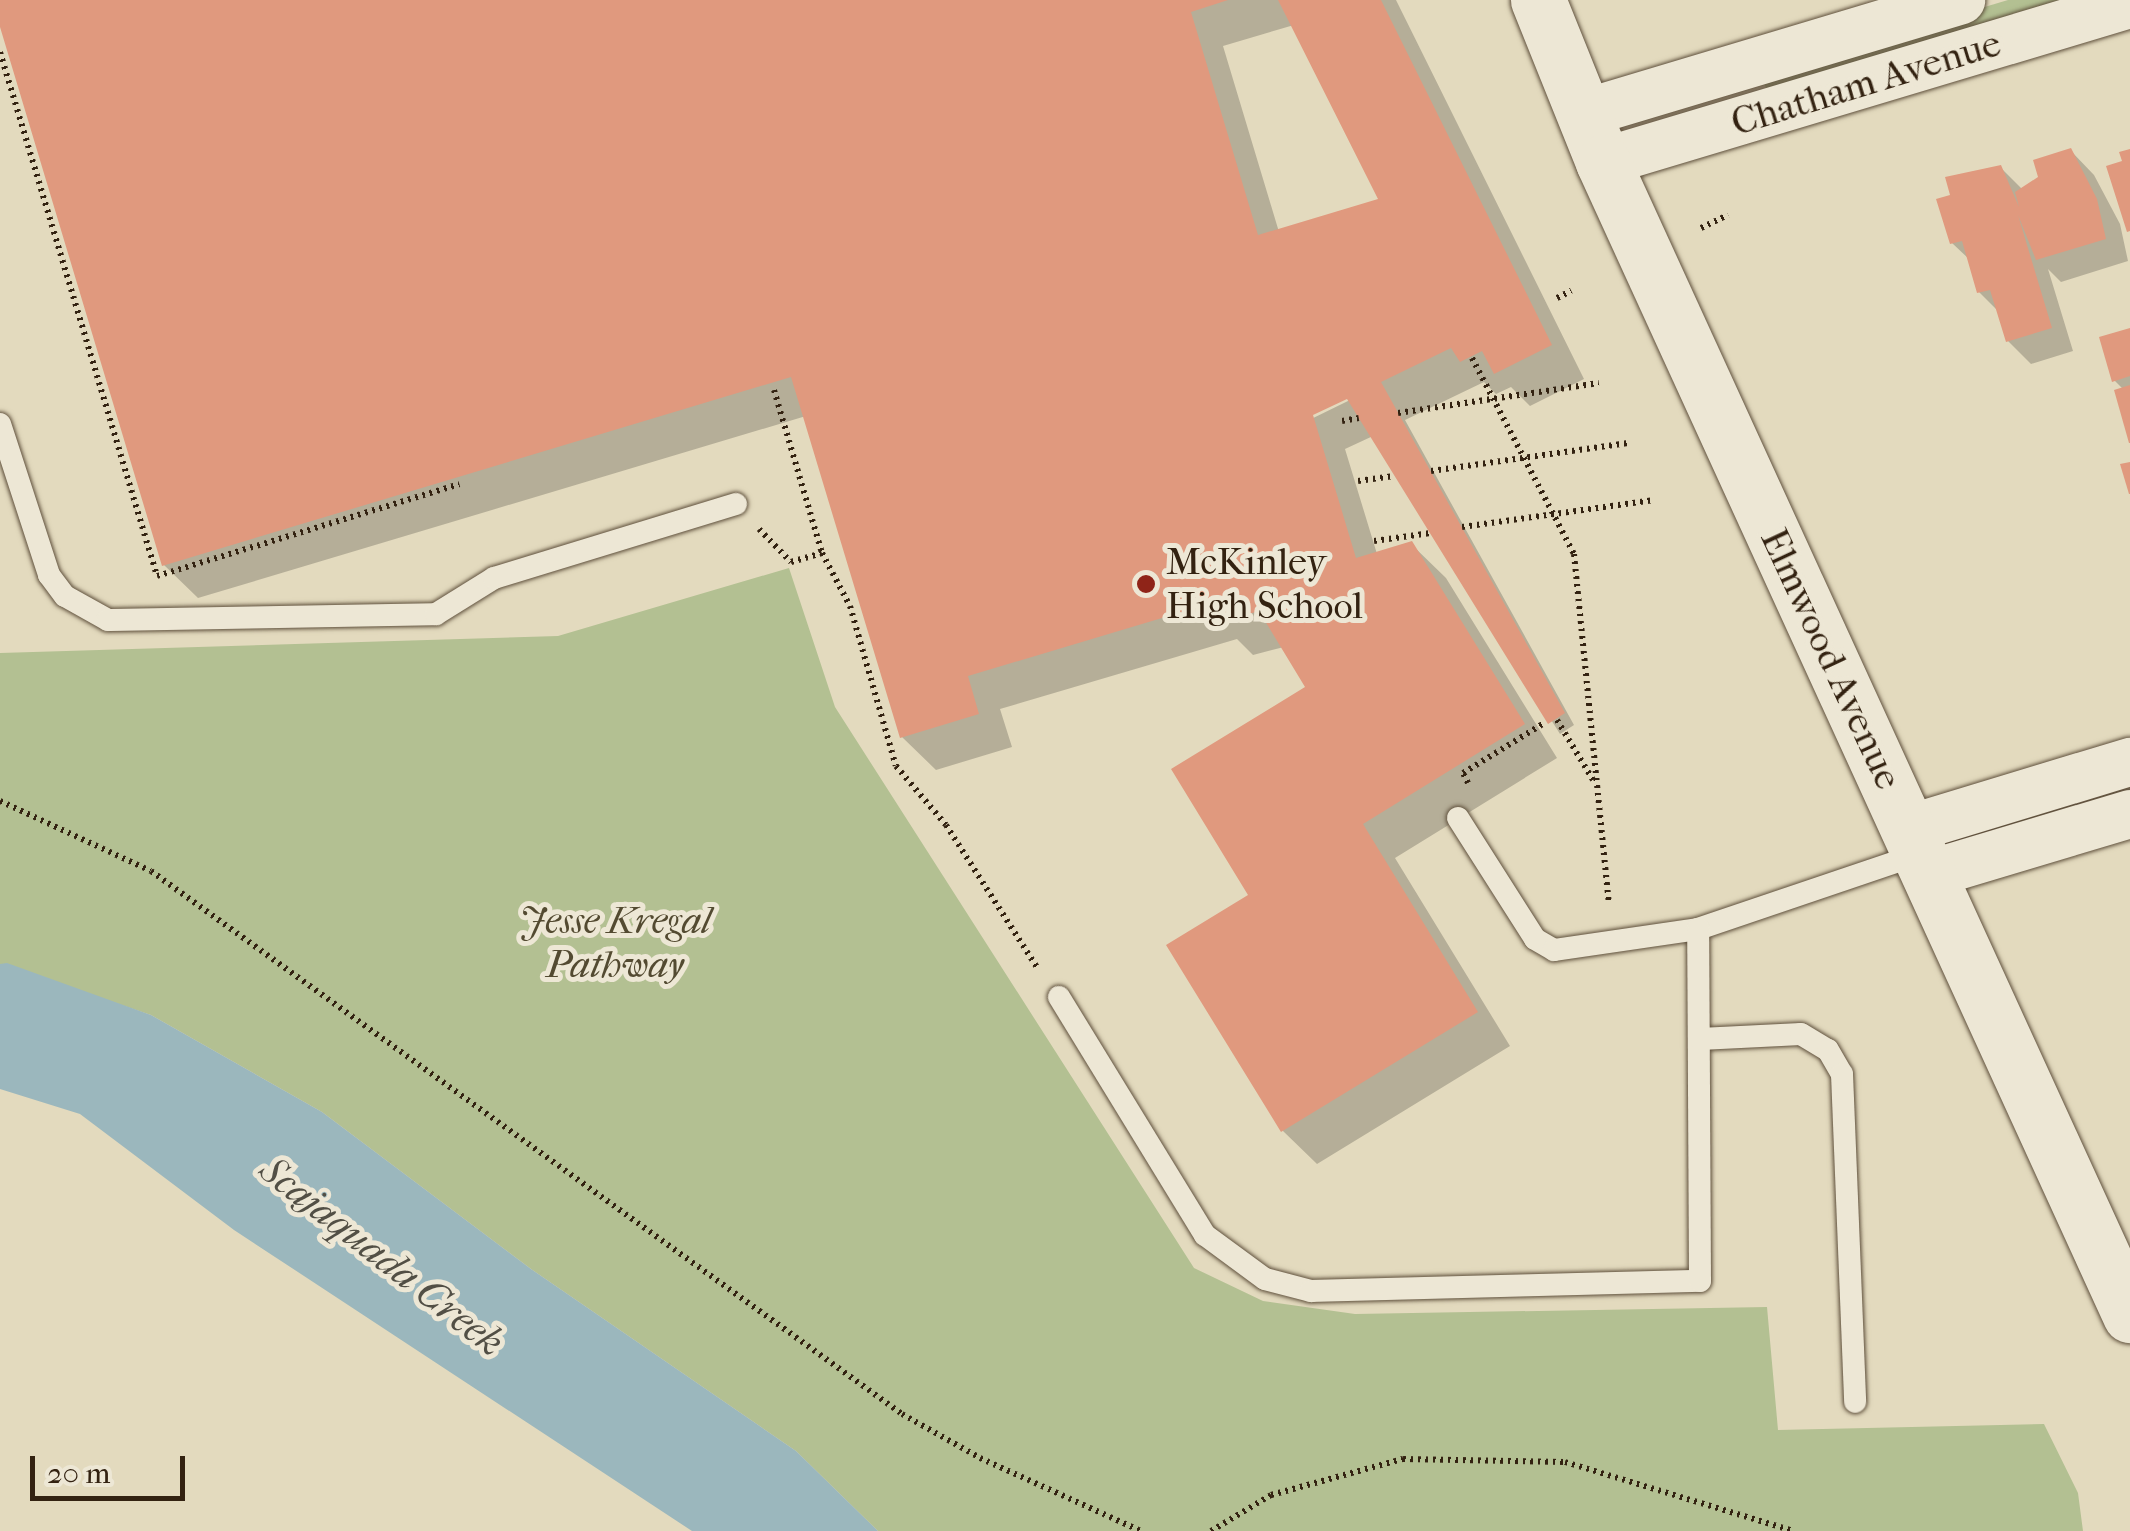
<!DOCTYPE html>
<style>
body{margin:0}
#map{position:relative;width:2130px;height:1531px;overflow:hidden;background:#e3dabe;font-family:"IM FELL French Canon",serif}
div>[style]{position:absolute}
.green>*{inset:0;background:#b3c092}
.water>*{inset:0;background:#9bb7bd}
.shadow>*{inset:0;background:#0003}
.building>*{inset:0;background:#e0997e}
.path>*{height:6px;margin-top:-3px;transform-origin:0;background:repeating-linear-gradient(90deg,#321 0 2.5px,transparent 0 7.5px)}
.roads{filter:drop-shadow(0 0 2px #5f503c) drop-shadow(0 0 2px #5f503c)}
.lane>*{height:22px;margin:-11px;padding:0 11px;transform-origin:11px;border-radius:11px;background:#ede7d5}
.street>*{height:48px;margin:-24px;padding:0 24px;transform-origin:24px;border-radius:24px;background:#ede7d5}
.secondary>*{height:55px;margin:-27.5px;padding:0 27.5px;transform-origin:27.5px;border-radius:27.5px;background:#ede7d5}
.dots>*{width:28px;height:28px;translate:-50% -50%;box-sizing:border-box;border:5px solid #ede7d5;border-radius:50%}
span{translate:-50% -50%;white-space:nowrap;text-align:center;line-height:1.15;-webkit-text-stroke:10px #ede7d5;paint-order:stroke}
.street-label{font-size:38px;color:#321}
.poi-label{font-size:38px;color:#321}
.left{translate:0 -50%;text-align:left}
.park-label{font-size:38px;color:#534a31;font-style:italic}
.water-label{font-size:40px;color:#524f45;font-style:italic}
.scale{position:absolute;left:30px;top:1456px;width:155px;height:45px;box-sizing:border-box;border:5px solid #321;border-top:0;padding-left:12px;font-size:30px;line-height:35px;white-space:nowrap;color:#321;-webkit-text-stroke:8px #ede7d5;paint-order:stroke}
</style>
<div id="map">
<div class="green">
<i style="clip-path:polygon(2008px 0,2086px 0,1769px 92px,1764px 84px,1768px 72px)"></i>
<i style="clip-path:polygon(789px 568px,835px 707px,1194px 1268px,1263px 1301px,1355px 1314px,1767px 1307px,1778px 1430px,2044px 1424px,2078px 1493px,2083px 1531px,878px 1531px,796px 1451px,531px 1269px,322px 1112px,151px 1015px,0 964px,0 653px,558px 636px)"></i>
</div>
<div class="water">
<i style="clip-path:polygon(7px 963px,151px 1015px,322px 1112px,531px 1269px,796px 1451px,878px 1531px,692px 1531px,234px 1230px,80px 1114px,0 1089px,0 964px)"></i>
</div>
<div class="shadow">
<i style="clip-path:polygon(evenodd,0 0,1396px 0,1584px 379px,1530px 406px,1511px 387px,1496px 394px,1484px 382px,1405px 420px,1574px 725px,1560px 734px,1373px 436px,1345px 449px,1377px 554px,1411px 544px,1446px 578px,1557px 758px,1395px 858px,1510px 1046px,1317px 1164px,1283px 1131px,1252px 896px,1309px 687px,1284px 647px,1253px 655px,1237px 639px,1000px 709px,1012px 747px,936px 770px,902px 737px,806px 416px,198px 598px,164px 565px,0 18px,0 0,1294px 25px,1381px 201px,1279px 232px,1223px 46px,1294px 25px,0 0,1350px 396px,1350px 400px,1303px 423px,1301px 419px,1350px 396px)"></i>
<i style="clip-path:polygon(2071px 151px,2094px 175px,2120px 224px,2128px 261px,2061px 282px,2048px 269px,2073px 351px,2031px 364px,2008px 341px,2000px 313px,1979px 292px,1970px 260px,1952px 243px,1953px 196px,2000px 167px,2023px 190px)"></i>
<i style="clip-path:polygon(2130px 331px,2130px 437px,2124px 390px,2114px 380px)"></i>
</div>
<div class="building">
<i style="clip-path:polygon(0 0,1228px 0,1191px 12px,1258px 235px,1378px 199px,1278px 0,1381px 0,1552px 345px,1494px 374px,1482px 351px,1460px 362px,1451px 348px,1381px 382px,1565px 713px,1548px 724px,1347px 399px,1313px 415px,1356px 558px,1412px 541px,1525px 724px,1363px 824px,1478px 1012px,1281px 1132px,1166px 945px,1248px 895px,1171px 769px,1305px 687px,1259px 611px,1217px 623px,1212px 603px,968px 676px,979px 714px,900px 738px,791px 377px,162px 566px,0 27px)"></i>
<i style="clip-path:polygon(2071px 148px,2097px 199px,2106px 239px,2036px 260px,2018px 215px,2052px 328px,2006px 342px,1990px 290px,1977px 293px,1962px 241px,1950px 244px,1936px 199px,1950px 195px,1945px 177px,2001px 165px,2019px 207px,2015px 192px,2038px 177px,2033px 160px)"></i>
<i style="clip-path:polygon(2130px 149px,2130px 231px,2127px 232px,2106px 166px,2122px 161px,2119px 152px)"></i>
<i style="clip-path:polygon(2130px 328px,2130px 376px,2112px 382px,2099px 337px)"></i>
<i style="clip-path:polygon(2130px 385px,2130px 443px,2129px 443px,2114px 390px)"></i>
<i style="clip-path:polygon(2130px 462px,2130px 494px,2129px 494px,2120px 464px)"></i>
</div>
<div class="path">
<i style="left:0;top:52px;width:547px;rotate:73.32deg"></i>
<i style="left:157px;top:576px;width:316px;rotate:-16.9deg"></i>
<i style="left:1701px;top:228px;width:30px;rotate:-26deg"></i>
<i style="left:1557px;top:298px;width:16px;rotate:-27deg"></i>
<i style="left:1472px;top:358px;width:221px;rotate:62.5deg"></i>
<i style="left:1574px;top:554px;width:350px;rotate:84.3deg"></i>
<i style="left:774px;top:390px;width:170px;rotate:73.6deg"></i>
<i style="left:822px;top:553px;width:60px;rotate:62.2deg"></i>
<i style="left:850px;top:606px;width:166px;rotate:74deg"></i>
<i style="left:896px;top:766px;width:77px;rotate:49.7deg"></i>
<i style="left:946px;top:825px;width:171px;rotate:57.4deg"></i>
<i style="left:1398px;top:413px;width:203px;rotate:-8.5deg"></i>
<i style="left:1342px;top:421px;width:17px;rotate:-10deg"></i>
<i style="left:1431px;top:471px;width:199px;rotate:-8.1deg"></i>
<i style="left:1358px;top:481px;width:36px;rotate:-8deg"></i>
<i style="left:1462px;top:527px;width:194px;rotate:-8deg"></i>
<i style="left:759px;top:529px;width:46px;rotate:45.9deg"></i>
<i style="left:791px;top:562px;width:32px;rotate:-16deg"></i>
<i style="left:1374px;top:541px;width:57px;rotate:-8.1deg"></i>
<i style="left:1557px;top:720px;width:70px;rotate:59deg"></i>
<i style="left:1468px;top:783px;width:11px;rotate:-117deg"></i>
<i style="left:1463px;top:773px;width:97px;rotate:-31.6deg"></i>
<i style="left:0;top:801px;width:166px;rotate:24.9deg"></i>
<i style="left:151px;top:871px;width:927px;rotate:35.87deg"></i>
<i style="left:902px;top:1414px;width:90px;rotate:29.4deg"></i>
<i style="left:980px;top:1458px;width:177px;rotate:24.4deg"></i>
<i style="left:1211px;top:1531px;width:70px;rotate:-31deg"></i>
<i style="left:1271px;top:1495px;width:137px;rotate:-15.3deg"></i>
<i style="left:1403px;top:1459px;width:162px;rotate:1.1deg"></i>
<i style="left:1565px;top:1462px;width:239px;rotate:16.8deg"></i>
</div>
<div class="roads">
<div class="lane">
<i style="left:0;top:424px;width:159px;rotate:72deg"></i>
<i style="left:49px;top:575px;width:26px;rotate:53deg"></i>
<i style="left:65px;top:596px;width:49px;rotate:29.2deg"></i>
<i style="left:108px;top:620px;width:328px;rotate:-1deg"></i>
<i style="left:436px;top:614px;width:68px;rotate:-31.8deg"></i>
<i style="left:494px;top:578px;width:253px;rotate:-17deg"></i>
<i style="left:1458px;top:818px;width:143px;rotate:57.5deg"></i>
<i style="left:1535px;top:939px;width:22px;rotate:30deg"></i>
<i style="left:1554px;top:950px;width:146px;rotate:-8.3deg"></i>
<i style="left:1698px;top:929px;width:234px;rotate:-18.7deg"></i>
<i style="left:1059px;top:997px;width:279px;rotate:58.5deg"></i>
<i style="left:1205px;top:1235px;width:74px;rotate:36.3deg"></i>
<i style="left:1265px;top:1279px;width:48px;rotate:14.6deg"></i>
<i style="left:1311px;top:1291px;width:389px;rotate:-1.5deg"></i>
<i style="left:1700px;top:1281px;width:352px;rotate:-90.3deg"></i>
<i style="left:1700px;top:1039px;width:101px;rotate:-2.8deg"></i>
<i style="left:1801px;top:1034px;width:31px;rotate:31deg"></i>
<i style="left:1828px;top:1050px;width:28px;rotate:60deg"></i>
<i style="left:1842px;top:1074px;width:328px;rotate:87.7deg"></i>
</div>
<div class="street">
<i style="left:1582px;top:114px;width:396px;rotate:-16.7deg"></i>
<i style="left:1603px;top:162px;width:550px;rotate:-16.69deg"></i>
<i style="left:1909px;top:829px;width:231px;rotate:-16.9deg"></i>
<i style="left:1930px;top:874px;width:209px;rotate:-16.7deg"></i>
</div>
<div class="secondary">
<i style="left:1538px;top:0;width:175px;rotate:68.1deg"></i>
<i style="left:1603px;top:162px;width:1268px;rotate:65.44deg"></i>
</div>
</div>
<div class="dots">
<i style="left:1146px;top:584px;background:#8f2418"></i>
</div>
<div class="street-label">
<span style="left:1866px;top:83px;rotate:-17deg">Chatham Avenue</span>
<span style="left:1831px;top:659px;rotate:65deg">Elmwood Avenue</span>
</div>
<div class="poi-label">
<span class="left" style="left:1166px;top:584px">McKinley<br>High School</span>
</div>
<div class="park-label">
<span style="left:615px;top:943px">Jesse Kregal<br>Pathway</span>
</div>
<div class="water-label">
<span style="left:382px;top:1256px;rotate:38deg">Scajaquada Creek</span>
</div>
<div class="scale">20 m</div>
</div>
